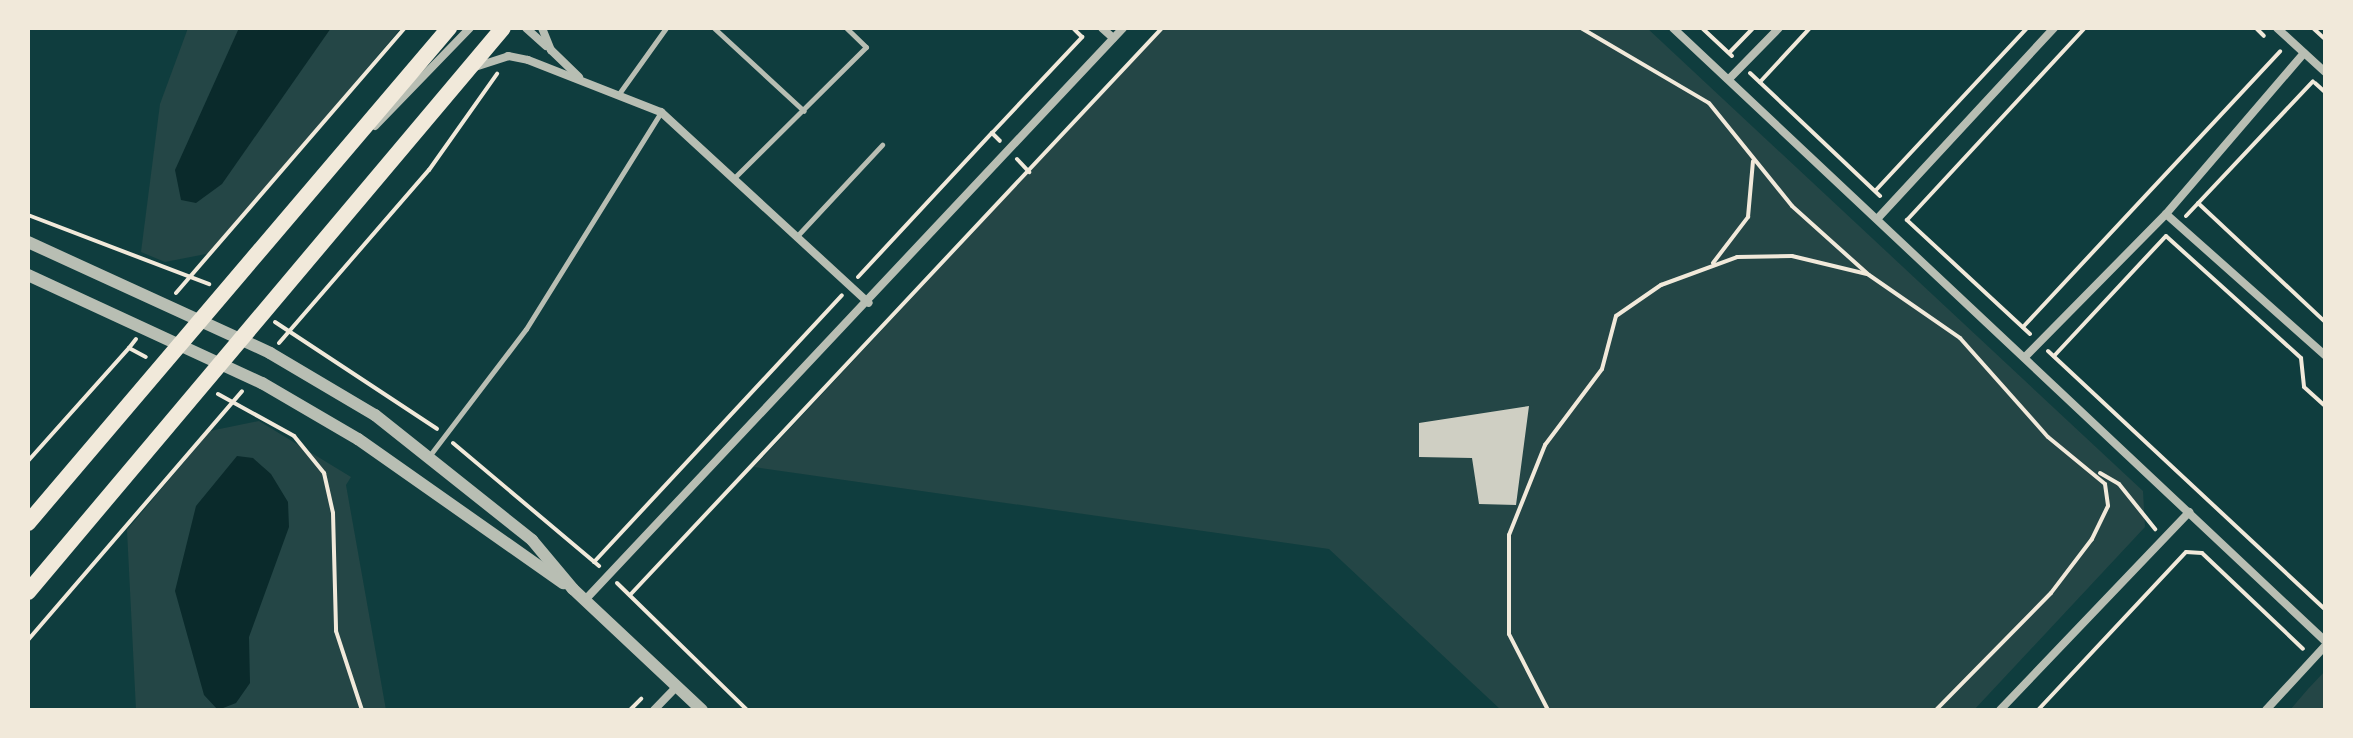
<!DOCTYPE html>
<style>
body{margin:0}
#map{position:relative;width:2353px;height:738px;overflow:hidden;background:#0f3d3e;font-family:"DejaVu Sans",sans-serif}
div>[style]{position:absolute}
.green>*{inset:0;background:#244646}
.water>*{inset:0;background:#0a2a2b}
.building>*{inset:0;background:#cfcfc3}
.path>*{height:4px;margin:-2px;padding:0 2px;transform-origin:2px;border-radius:2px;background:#f1e9da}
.service>*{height:5px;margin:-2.5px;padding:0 2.5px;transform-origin:2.5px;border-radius:2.5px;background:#b8beb3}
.minor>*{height:8px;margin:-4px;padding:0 4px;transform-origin:4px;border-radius:4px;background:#b8beb3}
.tertiary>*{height:12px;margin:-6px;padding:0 6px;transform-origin:6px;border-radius:6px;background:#b8beb3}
.trunk>*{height:16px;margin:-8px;padding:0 8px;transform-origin:8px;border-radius:8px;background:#f1e9da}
span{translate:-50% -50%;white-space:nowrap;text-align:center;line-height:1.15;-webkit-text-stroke:6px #f1e9da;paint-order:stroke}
.frame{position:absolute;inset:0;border:30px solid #f1e9da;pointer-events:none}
</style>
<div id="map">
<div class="green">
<i style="clip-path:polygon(188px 28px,401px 28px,211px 253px,165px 262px,141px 252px,160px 104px)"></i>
<i style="clip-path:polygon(1164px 28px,1647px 28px,2143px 491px,2145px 527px,1974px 710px,1501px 710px,1329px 549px,754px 467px)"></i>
<i style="clip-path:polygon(259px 421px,351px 477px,346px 485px,386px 710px,136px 710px,127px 530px,210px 431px)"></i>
<i style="clip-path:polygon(2325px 671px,2325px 710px,2290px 710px,2308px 689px)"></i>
</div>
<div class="water">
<i style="clip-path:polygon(239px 28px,331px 28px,222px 184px,196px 203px,181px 200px,175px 170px)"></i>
<i style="clip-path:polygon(237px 456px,253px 458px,271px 474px,288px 502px,289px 527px,249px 637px,250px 683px,236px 703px,218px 710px,204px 695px,175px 591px,196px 506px)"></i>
</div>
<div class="building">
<i style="clip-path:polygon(1529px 406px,1516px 505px,1479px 504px,1472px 458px,1419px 457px,1419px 423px)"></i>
</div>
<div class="path">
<i style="left:1581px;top:28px;width:148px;rotate:30.4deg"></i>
<i style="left:1709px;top:103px;width:132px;rotate:51.1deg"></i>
<i style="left:1792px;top:206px;width:103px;rotate:41.9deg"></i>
<i style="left:1869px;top:275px;width:111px;rotate:34.7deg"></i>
<i style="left:1960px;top:338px;width:132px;rotate:48.4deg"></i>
<i style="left:2048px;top:437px;width:74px;rotate:39.5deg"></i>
<i style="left:2105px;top:484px;width:22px;rotate:82deg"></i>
<i style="left:2108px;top:506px;width:37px;rotate:116deg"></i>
<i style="left:2092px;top:539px;width:68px;rotate:127.2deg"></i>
<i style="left:2051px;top:593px;width:164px;rotate:134.5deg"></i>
<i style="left:1702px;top:28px;width:41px;rotate:43deg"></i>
<i style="left:2256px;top:28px;width:11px;rotate:45deg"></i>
<i style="left:2313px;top:28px;width:16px;rotate:43deg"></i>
<i style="left:1730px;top:52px;width:33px;rotate:-46deg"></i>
<i style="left:1750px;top:73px;width:179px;rotate:43.4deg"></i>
<i style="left:1760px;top:82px;width:74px;rotate:-47.2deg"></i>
<i style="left:2315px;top:83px;width:13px;rotate:42deg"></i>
<i style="left:992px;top:133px;width:132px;rotate:-46.8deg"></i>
<i style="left:1082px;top:37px;width:13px;rotate:-135deg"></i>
<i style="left:1017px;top:159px;width:18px;rotate:47deg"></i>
<i style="left:1876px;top:190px;width:221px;rotate:-47deg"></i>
<i style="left:2198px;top:203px;width:174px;rotate:43.1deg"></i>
<i style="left:28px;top:215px;width:194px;rotate:20.9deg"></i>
<i style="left:2186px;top:216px;width:185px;rotate:-46.7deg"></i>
<i style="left:2166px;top:236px;width:182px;rotate:42.1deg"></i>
<i style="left:2301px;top:358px;width:29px;rotate:84deg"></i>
<i style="left:2304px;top:387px;width:28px;rotate:42deg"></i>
<i style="left:1713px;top:263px;width:58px;rotate:-52.7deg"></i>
<i style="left:1748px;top:217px;width:56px;rotate:-84.9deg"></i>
<i style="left:858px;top:277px;width:197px;rotate:-47.1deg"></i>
<i style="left:992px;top:133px;width:11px;rotate:45deg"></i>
<i style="left:176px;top:293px;width:350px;rotate:-49.2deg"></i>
<i style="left:275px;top:322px;width:194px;rotate:33.4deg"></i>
<i style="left:2023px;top:327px;width:377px;rotate:-47deg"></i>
<i style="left:2030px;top:334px;width:168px;rotate:-137.2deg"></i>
<i style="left:1907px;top:220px;width:262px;rotate:-47.2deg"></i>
<i style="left:136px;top:339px;width:11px;rotate:128deg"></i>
<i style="left:129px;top:348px;width:19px;rotate:28deg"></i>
<i style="left:279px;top:343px;width:229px;rotate:-49.1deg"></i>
<i style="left:429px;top:170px;width:118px;rotate:-54.7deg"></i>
<i style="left:2048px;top:351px;width:379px;rotate:43deg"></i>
<i style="left:2054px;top:356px;width:164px;rotate:-47deg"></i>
<i style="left:218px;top:394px;width:87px;rotate:28.9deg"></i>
<i style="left:294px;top:436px;width:48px;rotate:51deg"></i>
<i style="left:324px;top:473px;width:41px;rotate:77.3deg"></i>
<i style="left:333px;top:513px;width:118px;rotate:88.5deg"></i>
<i style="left:336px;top:631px;width:83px;rotate:71.8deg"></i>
<i style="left:453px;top:443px;width:191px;rotate:40.1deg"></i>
<i style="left:28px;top:461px;width:152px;rotate:-48.2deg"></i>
<i style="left:2100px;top:473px;width:22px;rotate:30deg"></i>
<i style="left:2119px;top:484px;width:58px;rotate:51.3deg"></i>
<i style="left:594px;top:562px;width:364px;rotate:-47.1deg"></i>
<i style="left:617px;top:583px;width:182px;rotate:44.3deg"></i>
<i style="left:630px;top:595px;width:778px;rotate:-46.82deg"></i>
<i style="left:28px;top:640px;width:328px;rotate:-49.3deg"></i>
<i style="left:630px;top:710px;width:16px;rotate:-45deg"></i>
<i style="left:1548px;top:710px;width:85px;rotate:-117.2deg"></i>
<i style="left:1509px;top:634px;width:99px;rotate:-90deg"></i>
<i style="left:1509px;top:535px;width:97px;rotate:-68.2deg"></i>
<i style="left:1545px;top:445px;width:95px;rotate:-53.1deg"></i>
<i style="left:1602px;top:369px;width:55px;rotate:-75.2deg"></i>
<i style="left:1616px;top:316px;width:55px;rotate:-34.6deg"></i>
<i style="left:1661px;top:285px;width:81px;rotate:-20.2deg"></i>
<i style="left:1737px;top:257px;width:55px;rotate:-1deg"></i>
<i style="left:1792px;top:256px;width:77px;rotate:13.5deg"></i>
<i style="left:2038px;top:710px;width:216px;rotate:-46.9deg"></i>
<i style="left:2186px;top:552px;width:16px;rotate:4deg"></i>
<i style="left:2202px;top:553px;width:139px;rotate:43.5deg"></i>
</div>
<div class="service">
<i style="left:714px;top:28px;width:122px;rotate:42.7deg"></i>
<i style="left:618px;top:95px;width:82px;rotate:-54.4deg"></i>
<i style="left:734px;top:178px;width:186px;rotate:-44.8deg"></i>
<i style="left:866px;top:47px;width:28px;rotate:-136deg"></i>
<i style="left:797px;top:236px;width:125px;rotate:-47deg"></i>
<i style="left:430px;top:455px;width:158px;rotate:-52.7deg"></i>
<i style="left:526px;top:329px;width:256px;rotate:-58.1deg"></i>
</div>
<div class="minor">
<i style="left:526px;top:28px;width:27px;rotate:42deg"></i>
<i style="left:542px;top:28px;width:24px;rotate:68deg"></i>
<i style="left:551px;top:50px;width:39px;rotate:44deg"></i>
<i style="left:1102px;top:28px;width:15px;rotate:42deg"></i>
<i style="left:1673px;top:28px;width:895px;rotate:43.23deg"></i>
<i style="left:2277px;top:28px;width:65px;rotate:42.5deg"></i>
<i style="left:475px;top:67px;width:35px;rotate:-18deg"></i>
<i style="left:508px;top:56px;width:20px;rotate:11deg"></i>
<i style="left:528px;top:60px;width:143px;rotate:21.4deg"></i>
<i style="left:661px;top:112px;width:282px;rotate:42.6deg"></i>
<i style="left:1729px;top:79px;width:71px;rotate:-45.6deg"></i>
<i style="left:375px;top:126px;width:136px;rotate:-45.9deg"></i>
<i style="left:2166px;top:214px;width:213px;rotate:41.6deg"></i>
<i style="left:1878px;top:218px;width:259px;rotate:-47.2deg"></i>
<i style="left:2025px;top:357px;width:201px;rotate:-45.4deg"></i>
<i style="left:2166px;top:214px;width:212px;rotate:-49.4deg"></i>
<i style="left:585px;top:600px;width:785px;rotate:-46.75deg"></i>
<i style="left:654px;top:710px;width:32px;rotate:-46deg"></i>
<i style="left:2000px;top:710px;width:274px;rotate:-46.3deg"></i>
<i style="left:2266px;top:710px;width:87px;rotate:-47.3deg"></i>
</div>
<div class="tertiary">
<i style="left:28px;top:242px;width:266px;rotate:24.6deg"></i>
<i style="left:270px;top:353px;width:122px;rotate:30.6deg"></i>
<i style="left:375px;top:415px;width:201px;rotate:38.5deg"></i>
<i style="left:532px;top:540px;width:64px;rotate:50.1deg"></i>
<i style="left:573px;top:589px;width:177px;rotate:43.2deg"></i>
<i style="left:28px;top:275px;width:258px;rotate:24.8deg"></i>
<i style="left:262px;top:383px;width:111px;rotate:30.3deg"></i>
<i style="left:358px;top:439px;width:251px;rotate:35.1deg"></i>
</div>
<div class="trunk">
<i style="left:28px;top:523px;width:650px;rotate:-49.62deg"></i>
<i style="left:28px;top:592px;width:737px;rotate:-49.9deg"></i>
</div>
<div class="frame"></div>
</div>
